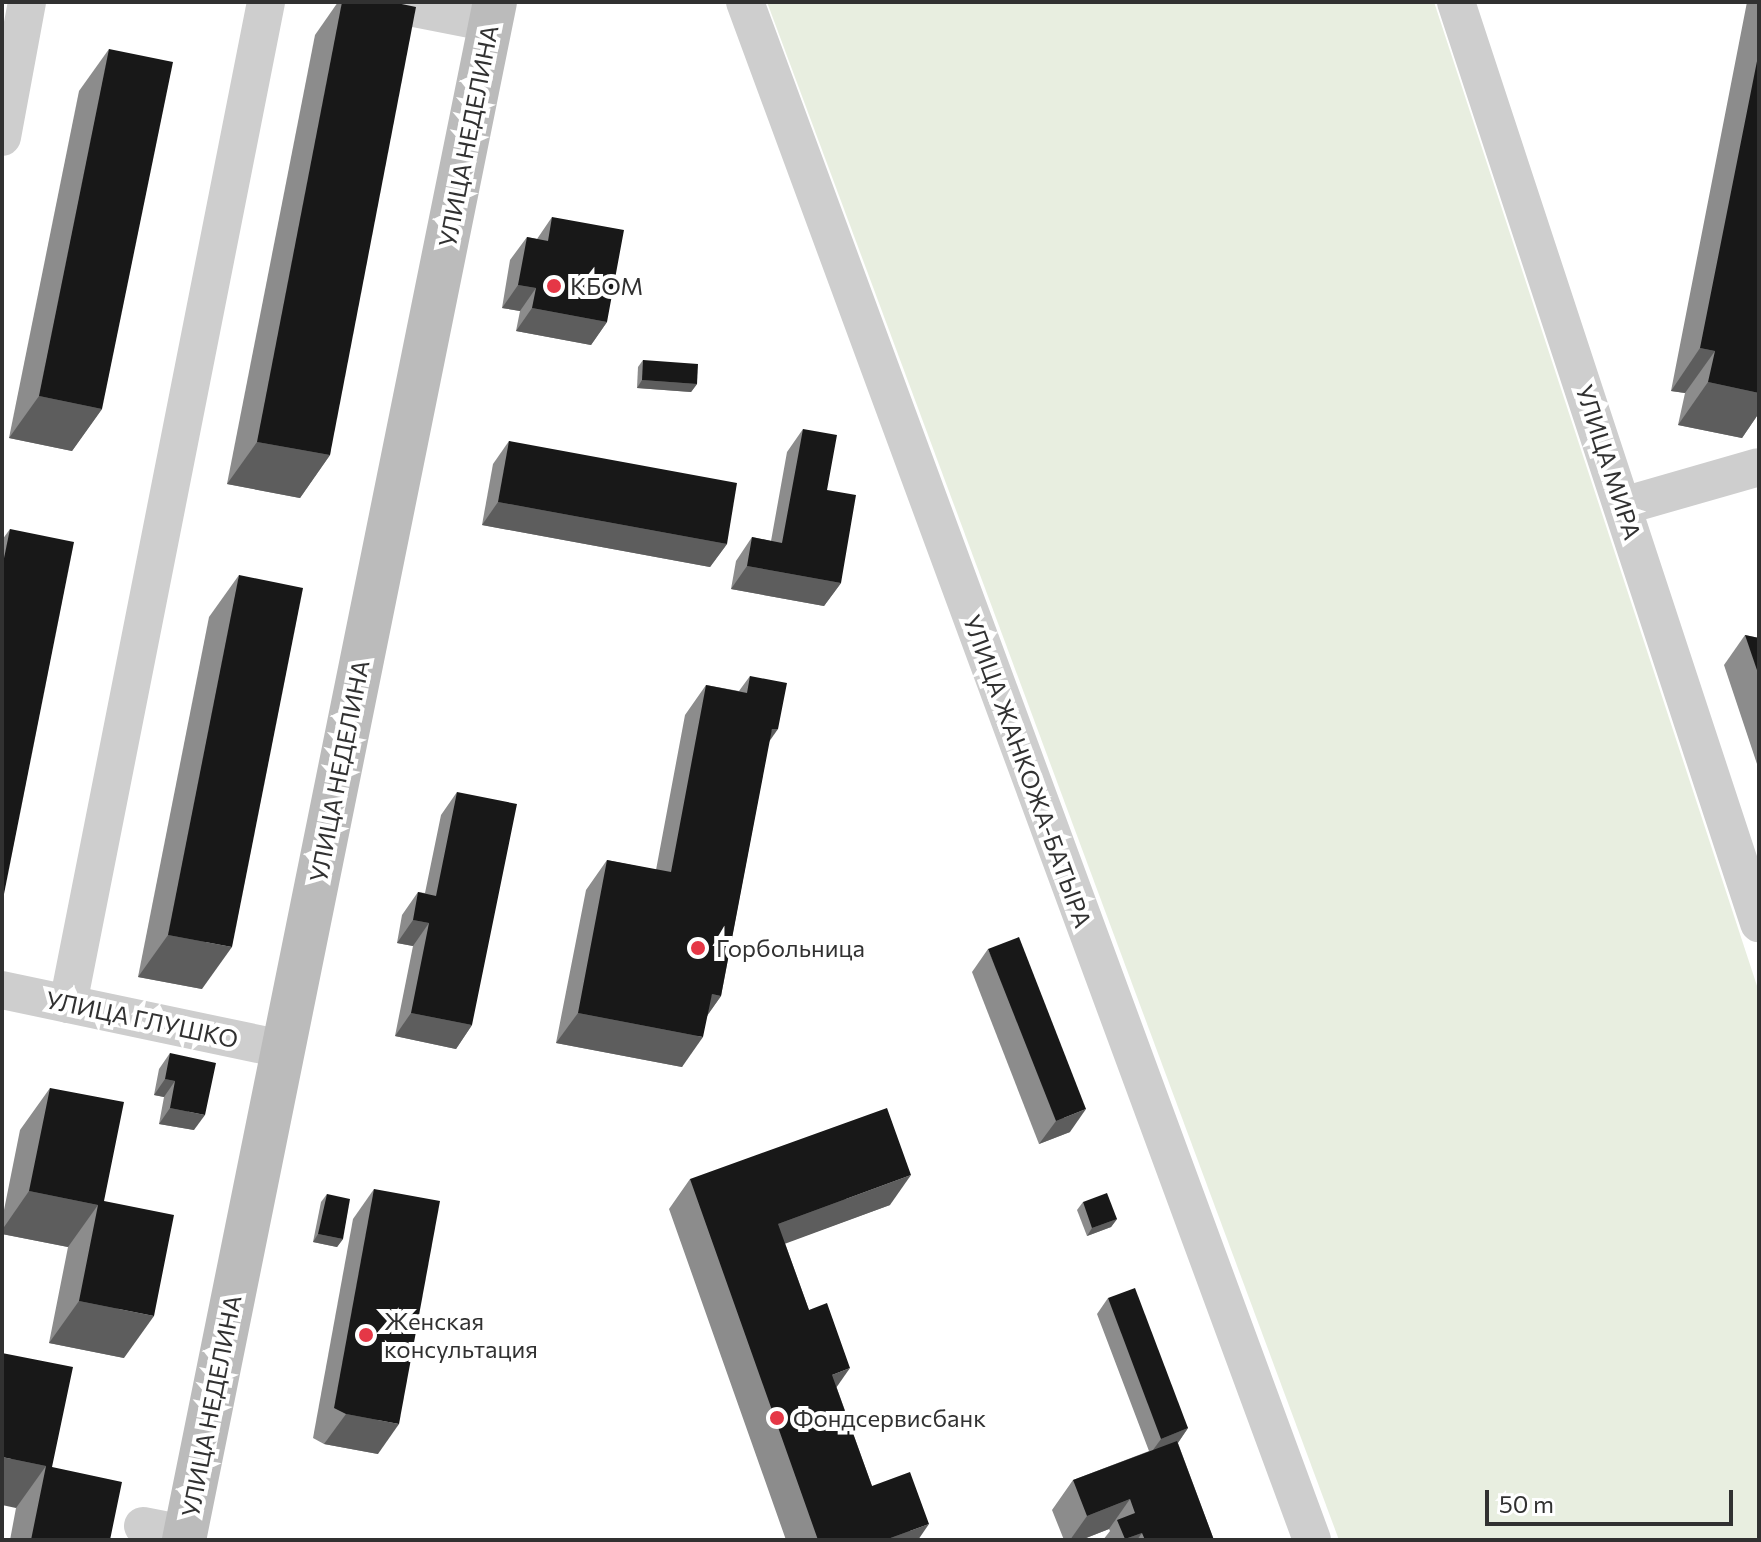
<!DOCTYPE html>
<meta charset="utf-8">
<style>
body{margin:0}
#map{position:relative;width:1761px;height:1542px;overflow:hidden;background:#fff;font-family:Commissioner,sans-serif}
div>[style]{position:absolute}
.green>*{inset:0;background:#e8eee0}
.street>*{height:38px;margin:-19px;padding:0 19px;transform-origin:19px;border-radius:19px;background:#cecece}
.secondary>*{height:44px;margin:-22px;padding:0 22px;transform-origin:22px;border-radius:22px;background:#bbb}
.wall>*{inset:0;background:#8c8c8c}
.shaded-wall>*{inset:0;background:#5d5d5d}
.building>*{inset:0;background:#181818}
.dots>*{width:22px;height:22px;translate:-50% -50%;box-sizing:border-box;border:4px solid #fff;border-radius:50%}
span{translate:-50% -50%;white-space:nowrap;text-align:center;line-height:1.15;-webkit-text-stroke:8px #fff;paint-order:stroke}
.street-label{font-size:24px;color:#313131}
.poi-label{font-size:24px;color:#313131}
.left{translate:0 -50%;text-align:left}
.frame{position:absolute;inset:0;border:4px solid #313131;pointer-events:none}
.scale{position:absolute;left:1485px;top:1490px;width:248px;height:36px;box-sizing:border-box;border:4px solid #313131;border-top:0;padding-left:10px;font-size:24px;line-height:28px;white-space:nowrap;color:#313131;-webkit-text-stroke:6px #fff;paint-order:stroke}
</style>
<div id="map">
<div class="green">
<i style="clip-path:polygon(767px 2px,1434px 2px,1759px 992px,1759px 1540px,1339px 1540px)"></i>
</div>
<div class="street">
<i style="left:384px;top:2px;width:109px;rotate:11.1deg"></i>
<i style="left:745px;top:2px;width:1639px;rotate:69.76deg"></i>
<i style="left:1456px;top:2px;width:970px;rotate:71.79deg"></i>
<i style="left:2px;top:137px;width:137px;rotate:-79.5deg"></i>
<i style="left:1623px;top:506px;width:141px;rotate:-16deg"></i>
<i style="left:2px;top:990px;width:287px;rotate:11.9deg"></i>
<i style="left:68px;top:1004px;width:1021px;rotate:-78.82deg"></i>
<i style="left:143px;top:1526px;width:43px;rotate:10.8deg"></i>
</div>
<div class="secondary">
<i style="left:184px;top:1540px;width:1569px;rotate:-78.57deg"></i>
</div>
<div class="wall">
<i style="clip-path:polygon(338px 2px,392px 2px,330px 455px,300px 498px,227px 484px,315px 35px)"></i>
<i style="clip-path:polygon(1747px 2px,1759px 2px,1759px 413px,1742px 438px,1678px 425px,1685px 393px,1671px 391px)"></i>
<i style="clip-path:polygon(109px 49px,102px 409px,72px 451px,9px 438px,79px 91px)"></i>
<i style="clip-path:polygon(552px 217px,607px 322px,591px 345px,516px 331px,520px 311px,502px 308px,510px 260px,527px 237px,537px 239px)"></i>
<i style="clip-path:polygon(643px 360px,697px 384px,691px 392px,637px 388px,638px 367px)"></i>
<i style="clip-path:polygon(803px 429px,827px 490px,841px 583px,824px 606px,731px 589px,736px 561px,752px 537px,771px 541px,787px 452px)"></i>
<i style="clip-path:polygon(509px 441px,727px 544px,710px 567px,482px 525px,493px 464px)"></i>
<i style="clip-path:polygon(10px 529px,3px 899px,2px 900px,2px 540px)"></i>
<i style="clip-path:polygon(239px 575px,202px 989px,138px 977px,209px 617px)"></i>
<i style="clip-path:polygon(1745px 635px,1759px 638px,1759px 770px,1724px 665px)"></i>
<i style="clip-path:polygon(750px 676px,769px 741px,721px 996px,708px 1014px,682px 1067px,556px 1043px,586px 890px,607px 860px,656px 870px,685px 715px,706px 685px,739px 691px)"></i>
<i style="clip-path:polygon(457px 792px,472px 1025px,456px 1049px,395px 1036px,413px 946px,397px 943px,402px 915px,418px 892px,425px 893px,441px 815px)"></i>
<i style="clip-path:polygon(988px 949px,1070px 1132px,1039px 1144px,972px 972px)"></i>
<i style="clip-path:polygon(170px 1053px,194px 1130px,159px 1124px,164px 1097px,154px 1095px,159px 1069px)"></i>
<i style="clip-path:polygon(50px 1088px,104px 1201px,124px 1358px,49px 1343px,68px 1247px,2px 1234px,2px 1220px,20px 1130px)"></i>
<i style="clip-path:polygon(690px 1179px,890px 1205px,785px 1243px,872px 1486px,918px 1540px,786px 1540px,669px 1209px)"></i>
<i style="clip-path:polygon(374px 1189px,378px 1454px,324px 1444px,313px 1438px,353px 1219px)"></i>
<i style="clip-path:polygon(327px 1194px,343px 1239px,337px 1247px,313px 1242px,321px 1202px)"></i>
<i style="clip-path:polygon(1083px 1202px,1117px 1219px,1111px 1227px,1087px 1236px,1077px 1210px)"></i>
<i style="clip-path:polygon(1108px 1298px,1188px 1428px,1178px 1443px,1214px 1540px,1103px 1540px,1110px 1531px,1109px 1529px,1081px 1540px,1064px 1540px,1052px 1510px,1073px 1480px,1149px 1451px,1097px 1314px)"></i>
<i style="clip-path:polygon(2px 1353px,52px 1467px,110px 1540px,10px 1540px,16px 1508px)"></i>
</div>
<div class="shaded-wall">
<i style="clip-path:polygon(518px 285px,536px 288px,520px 311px,502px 308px)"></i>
<i style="clip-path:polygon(532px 308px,607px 322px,591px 345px,516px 331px)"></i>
<i style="clip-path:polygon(1700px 348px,1715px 351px,1685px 393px,1671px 391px)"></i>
<i style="clip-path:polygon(642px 380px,697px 384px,691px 392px,637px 388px)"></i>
<i style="clip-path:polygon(1708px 382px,1759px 393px,1759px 413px,1742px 438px,1678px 425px)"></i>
<i style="clip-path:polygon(39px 396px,102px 409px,72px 451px,9px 438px)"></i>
<i style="clip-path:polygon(257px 442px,330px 455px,300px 498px,227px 484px)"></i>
<i style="clip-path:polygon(498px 502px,727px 544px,710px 567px,482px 525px)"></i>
<i style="clip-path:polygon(747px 566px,841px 583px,824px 606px,731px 589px)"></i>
<i style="clip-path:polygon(772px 729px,778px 729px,757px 759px)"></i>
<i style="clip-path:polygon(413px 920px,429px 923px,413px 946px,397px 943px)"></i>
<i style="clip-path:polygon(168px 935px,232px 947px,202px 989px,138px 977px)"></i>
<i style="clip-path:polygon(712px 994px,721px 996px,700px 1026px)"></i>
<i style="clip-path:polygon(411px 1013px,472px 1025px,456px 1049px,395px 1036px)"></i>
<i style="clip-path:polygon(578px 1013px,703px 1037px,682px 1067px,556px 1043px)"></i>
<i style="clip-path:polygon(165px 1079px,175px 1081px,164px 1097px,154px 1095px)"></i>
<i style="clip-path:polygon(170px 1108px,205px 1115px,194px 1130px,159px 1124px)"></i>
<i style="clip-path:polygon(1086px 1109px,1070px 1132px,1039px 1144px,1056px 1121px)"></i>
<i style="clip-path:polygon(911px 1175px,890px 1205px,757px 1254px,778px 1224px)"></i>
<i style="clip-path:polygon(29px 1191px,98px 1205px,68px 1247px,2px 1234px,2px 1230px)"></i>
<i style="clip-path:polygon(1117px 1219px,1111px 1227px,1087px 1236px,1092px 1228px)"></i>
<i style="clip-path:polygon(318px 1234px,343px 1239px,337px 1247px,313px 1242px)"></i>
<i style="clip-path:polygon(79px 1301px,154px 1316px,124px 1358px,49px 1343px)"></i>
<i style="clip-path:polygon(850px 1368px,829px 1398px,832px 1375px)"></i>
<i style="clip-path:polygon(346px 1414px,399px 1424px,378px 1454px,324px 1444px)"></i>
<i style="clip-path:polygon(1188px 1428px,1177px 1444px,1150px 1454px,1161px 1439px)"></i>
<i style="clip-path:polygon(2px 1457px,46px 1466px,16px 1508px,2px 1505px)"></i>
<i style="clip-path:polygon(1130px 1499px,1109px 1529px,1081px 1540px,1070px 1540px,1087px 1516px)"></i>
<i style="clip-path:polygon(929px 1524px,918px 1540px,885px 1540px)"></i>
<i style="clip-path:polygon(1142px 1533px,1137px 1540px,1124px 1540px,1125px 1539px)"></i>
</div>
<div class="building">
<i style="clip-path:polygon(342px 2px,392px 2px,416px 7px,330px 455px,257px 442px)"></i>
<i style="clip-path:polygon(109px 49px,173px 62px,102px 409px,39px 396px)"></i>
<i style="clip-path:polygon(1759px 51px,1759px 393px,1708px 382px,1715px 351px,1700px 348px)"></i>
<i style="clip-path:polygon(552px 217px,624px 230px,607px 322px,532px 308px,536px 288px,518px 285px,527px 237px,548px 241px)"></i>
<i style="clip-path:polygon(643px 360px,698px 364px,697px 384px,642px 380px)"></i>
<i style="clip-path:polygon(803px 429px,837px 435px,827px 490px,856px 495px,841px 583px,747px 566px,752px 537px,782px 543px)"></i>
<i style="clip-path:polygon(509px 441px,737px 483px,727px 544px,498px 502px)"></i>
<i style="clip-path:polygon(10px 529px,74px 542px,3px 899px,2px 568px)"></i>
<i style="clip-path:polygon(239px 575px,303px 588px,232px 947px,168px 935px)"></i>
<i style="clip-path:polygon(1745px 635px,1759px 638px,1759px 676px)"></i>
<i style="clip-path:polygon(750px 676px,787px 683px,778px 729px,772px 729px,721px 996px,712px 994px,703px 1037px,578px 1013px,607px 860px,671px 872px,706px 685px,747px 693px)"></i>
<i style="clip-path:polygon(457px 792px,517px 804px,472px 1025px,411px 1013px,429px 923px,413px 920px,418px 892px,436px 896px)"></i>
<i style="clip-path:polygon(1019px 937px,1086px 1109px,1056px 1121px,988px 949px)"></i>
<i style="clip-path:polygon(170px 1053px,216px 1063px,205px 1115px,170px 1108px,175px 1081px,165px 1079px)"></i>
<i style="clip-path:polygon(50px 1088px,124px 1102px,104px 1201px,174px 1215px,154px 1316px,79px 1301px,98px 1205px,29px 1191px)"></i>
<i style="clip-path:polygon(887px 1108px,911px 1175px,778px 1224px,809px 1310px,827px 1303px,850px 1368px,832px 1375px,872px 1486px,910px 1472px,929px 1524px,885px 1540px,818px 1540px,690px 1179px)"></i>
<i style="clip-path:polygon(374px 1189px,440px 1201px,399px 1424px,346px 1414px,334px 1408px)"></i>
<i style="clip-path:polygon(1107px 1193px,1117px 1219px,1092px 1228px,1083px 1202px)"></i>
<i style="clip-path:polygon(327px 1194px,350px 1199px,343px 1239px,318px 1234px)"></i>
<i style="clip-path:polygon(1135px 1288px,1188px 1428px,1161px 1439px,1108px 1298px)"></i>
<i style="clip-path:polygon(2px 1353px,73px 1367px,52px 1467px,122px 1482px,110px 1540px,31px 1540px,46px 1466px,2px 1457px)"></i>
<i style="clip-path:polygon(1177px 1441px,1214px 1540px,1145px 1540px,1142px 1533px,1125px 1539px,1117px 1520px,1135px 1513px,1130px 1499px,1087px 1516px,1073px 1480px)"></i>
</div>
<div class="dots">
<i style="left:554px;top:286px;background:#e53746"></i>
<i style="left:698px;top:948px;background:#e53746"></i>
<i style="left:366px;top:1335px;background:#e53746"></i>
<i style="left:777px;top:1418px;background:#e53746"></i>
</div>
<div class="street-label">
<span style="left:468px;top:136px;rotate:-79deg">УЛИЦА НЕДЕЛИНА</span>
<span style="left:1609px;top:462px;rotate:72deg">УЛИЦА МИРА</span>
<span style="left:339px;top:771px;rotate:-79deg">УЛИЦА НЕДЕЛИНА</span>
<span style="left:1028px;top:771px;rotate:70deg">УЛИЦА ЖАНКОЖА-БАТЫРА</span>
<span style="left:142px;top:1019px;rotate:12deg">УЛИЦА ГЛУШКО</span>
<span style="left:211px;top:1406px;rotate:-79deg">УЛИЦА НЕДЕЛИНА</span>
</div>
<div class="poi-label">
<span class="left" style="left:570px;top:286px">КБОМ</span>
<span class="left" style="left:716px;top:948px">Горбольница</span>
<span class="left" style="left:384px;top:1335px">Женская<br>консультация</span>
<span class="left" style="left:793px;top:1418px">Фондсервисбанк</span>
</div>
<div class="frame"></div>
<div class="scale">50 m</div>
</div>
